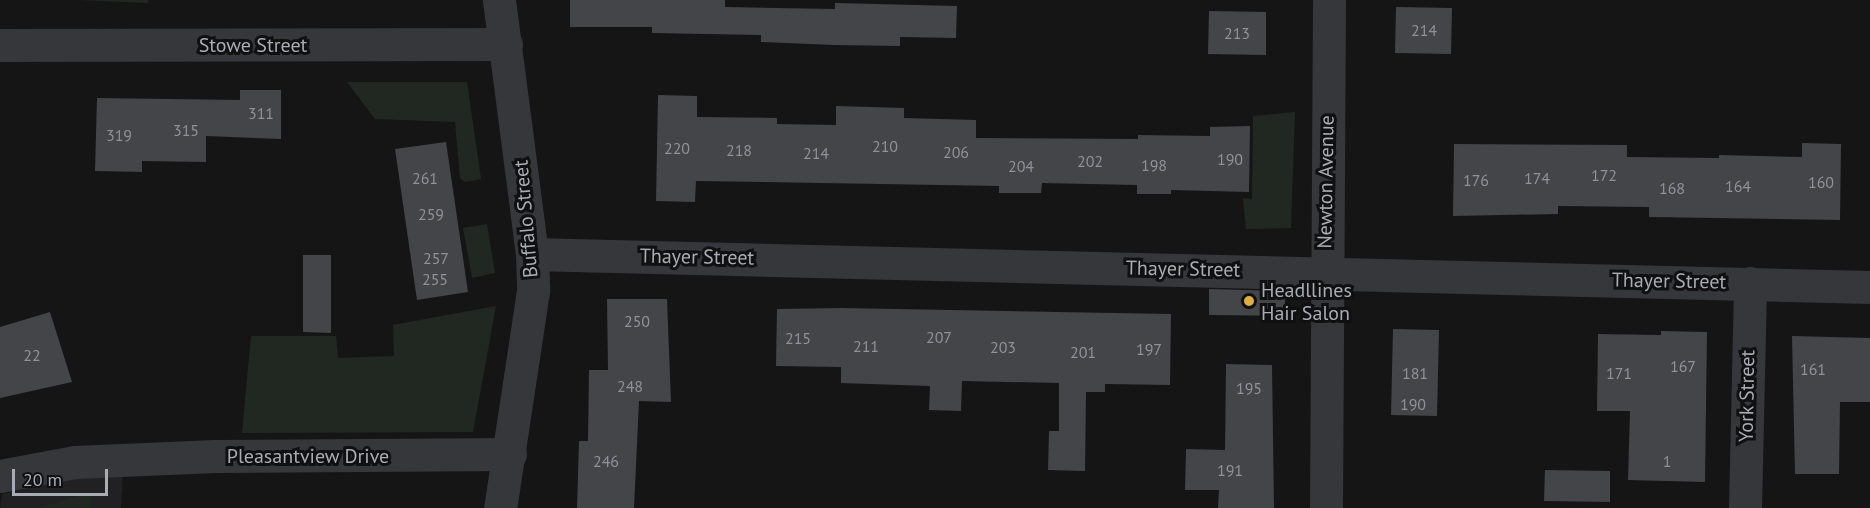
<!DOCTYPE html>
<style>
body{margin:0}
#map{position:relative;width:1870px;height:508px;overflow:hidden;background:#151516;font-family:"PT Sans",sans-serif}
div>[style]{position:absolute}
.built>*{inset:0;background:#212123}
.green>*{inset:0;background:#212822}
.building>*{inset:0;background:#444549}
.minor>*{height:33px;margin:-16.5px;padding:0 16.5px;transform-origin:16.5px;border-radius:16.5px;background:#36373b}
.tertiary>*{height:33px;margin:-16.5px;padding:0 16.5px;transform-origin:16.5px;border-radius:16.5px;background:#36373b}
.dots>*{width:16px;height:16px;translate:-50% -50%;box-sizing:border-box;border:3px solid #101011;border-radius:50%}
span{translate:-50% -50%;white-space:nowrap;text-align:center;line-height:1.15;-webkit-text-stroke:6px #101011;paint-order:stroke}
.number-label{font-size:16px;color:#8f929a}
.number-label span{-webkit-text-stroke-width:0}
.street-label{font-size:20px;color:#a8acb5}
.poi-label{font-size:20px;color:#a8acb5}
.left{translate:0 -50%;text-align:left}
.scale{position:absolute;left:12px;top:469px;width:96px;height:27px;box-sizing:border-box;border:3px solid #a8acb5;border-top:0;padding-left:8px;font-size:18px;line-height:21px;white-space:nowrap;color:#a8acb5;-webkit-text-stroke:4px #101011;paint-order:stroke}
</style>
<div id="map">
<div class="built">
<i style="clip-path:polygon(123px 473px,121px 508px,0 508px,2px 494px,68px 479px)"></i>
</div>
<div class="green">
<i style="clip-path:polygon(79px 0,148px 0,148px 3px)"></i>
<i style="clip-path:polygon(347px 82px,467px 82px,481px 179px,465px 182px,460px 178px,455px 122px,375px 119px)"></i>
<i style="clip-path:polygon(1295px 112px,1291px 228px,1246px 229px,1243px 198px,1252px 199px,1253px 116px)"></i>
<i style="clip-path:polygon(487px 224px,495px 273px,472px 278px,463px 228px)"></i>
<i style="clip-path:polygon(496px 306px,473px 432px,242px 433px,251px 336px,336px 336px,338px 358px,394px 356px,393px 325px)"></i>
<i style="clip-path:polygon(91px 492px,91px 508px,38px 508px)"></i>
</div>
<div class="building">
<i style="clip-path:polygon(570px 0,725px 0,725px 7px,835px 9px,835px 3px,957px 6px,956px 38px,900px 37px,900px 46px,834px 45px,761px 42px,761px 35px,652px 33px,652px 27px,570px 27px)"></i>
<i style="clip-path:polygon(1396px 7px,1452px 8px,1451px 54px,1395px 53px)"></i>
<i style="clip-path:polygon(1209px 11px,1266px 12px,1266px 55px,1208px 54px)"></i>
<i style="clip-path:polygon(240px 90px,281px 90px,281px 139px,206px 136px,206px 162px,142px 161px,142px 172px,95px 171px,97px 98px,240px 100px)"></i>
<i style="clip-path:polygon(658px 95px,697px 96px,697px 117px,777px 118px,777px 124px,836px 125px,836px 106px,904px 108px,904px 118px,976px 120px,976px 138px,1138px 139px,1138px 135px,1210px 136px,1210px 127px,1250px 126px,1249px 192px,1171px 190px,1171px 194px,1137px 194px,1137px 185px,1042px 183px,1041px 193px,999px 193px,999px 186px,696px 181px,695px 202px,656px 201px)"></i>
<i style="clip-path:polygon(446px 142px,468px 292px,417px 300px,395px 149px)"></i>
<i style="clip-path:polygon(1802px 143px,1841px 144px,1840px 220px,1649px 217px,1649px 207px,1558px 206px,1558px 214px,1453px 216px,1454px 144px,1627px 145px,1627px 157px,1719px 158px,1719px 155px,1802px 157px)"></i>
<i style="clip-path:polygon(303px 255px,331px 255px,331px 333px,303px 332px)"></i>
<i style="clip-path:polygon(1209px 289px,1285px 291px,1285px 316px,1209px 315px)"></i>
<i style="clip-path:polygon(607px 299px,667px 299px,671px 402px,639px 401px,634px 508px,577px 508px,579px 441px,588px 441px,589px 370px,608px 370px)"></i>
<i style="clip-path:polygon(842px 308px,1171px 314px,1170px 385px,1105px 384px,1105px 392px,1086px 392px,1085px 471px,1048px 470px,1049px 431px,1059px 431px,1059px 383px,962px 381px,961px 411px,929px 410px,930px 386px,841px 383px,841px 367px,776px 366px,777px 309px)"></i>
<i style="clip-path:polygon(50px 312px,72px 382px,0 398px,0 327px)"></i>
<i style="clip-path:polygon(1393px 329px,1439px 330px,1437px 416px,1391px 415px)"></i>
<i style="clip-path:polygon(1661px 331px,1707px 332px,1705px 482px,1628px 480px,1630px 411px,1597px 411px,1598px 334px,1661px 335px)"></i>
<i style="clip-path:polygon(1792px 336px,1870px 338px,1870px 402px,1840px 402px,1839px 474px,1795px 474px)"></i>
<i style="clip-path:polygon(1226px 364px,1272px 365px,1274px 508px,1218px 508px,1219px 490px,1185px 490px,1186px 449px,1225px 450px)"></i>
<i style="clip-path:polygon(1545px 470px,1610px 471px,1610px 502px,1544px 501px)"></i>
</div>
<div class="minor">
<i style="left:0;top:45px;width:506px;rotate:-0.11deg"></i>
<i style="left:532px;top:254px;width:1338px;rotate:1.41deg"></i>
<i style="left:0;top:476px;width:76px;rotate:-10.6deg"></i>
<i style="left:75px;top:462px;width:140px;rotate:-2.5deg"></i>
<i style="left:215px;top:456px;width:295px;rotate:-0.4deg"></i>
<i style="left:1745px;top:508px;width:225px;rotate:-88.7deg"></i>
</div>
<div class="tertiary">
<i style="left:499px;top:0;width:256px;rotate:82.6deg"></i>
<i style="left:532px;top:254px;width:37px;rotate:88deg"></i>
<i style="left:533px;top:291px;width:219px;rotate:98.6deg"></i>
<i style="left:1326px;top:508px;width:508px;rotate:-89.66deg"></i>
</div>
<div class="dots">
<i style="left:1249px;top:301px;background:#e0af43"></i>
</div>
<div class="number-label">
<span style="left:1424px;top:30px">214</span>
<span style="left:1237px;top:33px">213</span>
<span style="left:261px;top:113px">311</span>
<span style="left:186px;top:130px">315</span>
<span style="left:119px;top:135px">319</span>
<span style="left:885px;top:146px">210</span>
<span style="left:677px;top:148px">220</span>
<span style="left:739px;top:150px">218</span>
<span style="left:956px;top:152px">206</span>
<span style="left:816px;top:153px">214</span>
<span style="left:1230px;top:159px">190</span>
<span style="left:1090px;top:161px">202</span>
<span style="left:1154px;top:165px">198</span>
<span style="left:1021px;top:166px">204</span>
<span style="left:1604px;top:175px">172</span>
<span style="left:425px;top:178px">261</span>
<span style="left:1537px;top:178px">174</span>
<span style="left:1476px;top:180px">176</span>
<span style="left:1821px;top:182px">160</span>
<span style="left:1738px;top:186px">164</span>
<span style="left:1672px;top:188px">168</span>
<span style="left:431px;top:214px">259</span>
<span style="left:436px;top:258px">257</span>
<span style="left:435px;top:279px">255</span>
<span style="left:637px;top:321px">250</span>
<span style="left:939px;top:337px">207</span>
<span style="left:798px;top:338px">215</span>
<span style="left:866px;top:346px">211</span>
<span style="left:1003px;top:347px">203</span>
<span style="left:1149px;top:349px">197</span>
<span style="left:1083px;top:352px">201</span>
<span style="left:32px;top:355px">22</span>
<span style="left:1683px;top:366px">167</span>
<span style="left:1813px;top:369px">161</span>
<span style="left:1415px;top:373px">181</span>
<span style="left:1619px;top:373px">171</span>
<span style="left:630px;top:386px">248</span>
<span style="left:1249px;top:388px">195</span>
<span style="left:1413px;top:404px">190</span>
<span style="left:606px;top:461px">246</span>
<span style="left:1667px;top:461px">1</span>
<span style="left:1230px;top:470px">191</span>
</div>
<div class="street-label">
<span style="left:253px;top:45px">Stowe Street</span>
<span style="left:1326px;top:182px;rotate:-89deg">Newton Avenue</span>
<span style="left:526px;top:219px;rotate:-95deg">Buffalo Street</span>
<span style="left:697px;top:257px;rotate:1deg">Thayer Street</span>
<span style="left:1183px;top:269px;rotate:1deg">Thayer Street</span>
<span style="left:1669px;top:281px;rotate:1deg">Thayer Street</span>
<span style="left:1747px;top:396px;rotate:-89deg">York Street</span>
<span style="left:308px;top:456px">Pleasantview Drive</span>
</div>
<div class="poi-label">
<span class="left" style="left:1261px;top:302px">Headllines<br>Hair Salon</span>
</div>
<div class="scale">20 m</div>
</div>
